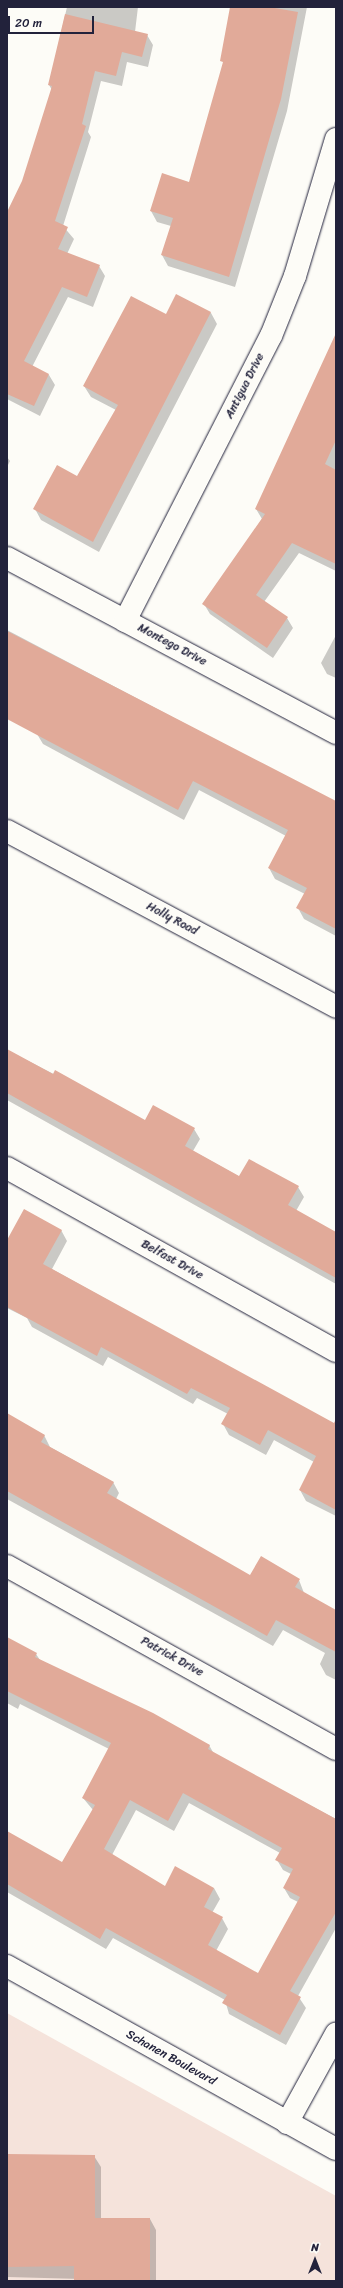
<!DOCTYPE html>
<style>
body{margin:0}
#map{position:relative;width:343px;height:2288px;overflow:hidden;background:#fdfcf7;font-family:Sriracha,sans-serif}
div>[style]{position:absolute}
.built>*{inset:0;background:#f5e3db}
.shadow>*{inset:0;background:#0003}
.building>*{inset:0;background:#e1aa99}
.roads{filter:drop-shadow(0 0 1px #22223b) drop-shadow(0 0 1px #22223b)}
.street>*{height:22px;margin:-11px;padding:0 11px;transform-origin:11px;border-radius:11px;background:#fdfcf7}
.secondary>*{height:22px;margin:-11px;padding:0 11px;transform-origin:11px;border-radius:11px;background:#fdfcf7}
span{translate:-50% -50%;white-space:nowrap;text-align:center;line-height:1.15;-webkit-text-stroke:3px #fdfcf7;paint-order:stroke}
.street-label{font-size:12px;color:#22223b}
.frame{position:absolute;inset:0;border:8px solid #22223b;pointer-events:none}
.north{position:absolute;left:295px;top:2240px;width:40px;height:40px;-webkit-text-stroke:3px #fdfcf7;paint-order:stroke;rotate:0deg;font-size:11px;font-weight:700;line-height:16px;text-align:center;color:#22223b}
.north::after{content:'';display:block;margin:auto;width:14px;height:18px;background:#22223b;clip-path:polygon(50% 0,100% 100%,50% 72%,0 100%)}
.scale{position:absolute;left:8px;top:16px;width:86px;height:18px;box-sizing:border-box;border:2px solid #22223b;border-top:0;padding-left:5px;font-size:12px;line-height:14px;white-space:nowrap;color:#22223b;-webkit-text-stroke:3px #fdfcf7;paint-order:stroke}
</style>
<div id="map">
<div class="built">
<i style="clip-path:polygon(7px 2013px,336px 2196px,336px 2281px,7px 2281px)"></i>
</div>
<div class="shadow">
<i style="clip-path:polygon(67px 7px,138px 7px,135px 32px,147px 35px,153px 45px,148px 67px,127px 62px,122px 86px,101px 81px,88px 132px,91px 137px,63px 226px,74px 239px,67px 254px,99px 266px,105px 276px,93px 307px,68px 297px,32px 367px,49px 375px,55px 385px,40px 416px,7px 399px,7px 217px,23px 181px,52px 90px,49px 85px)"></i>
<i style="clip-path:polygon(231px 7px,307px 7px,287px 111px,235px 287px,168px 266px,162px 255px,171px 226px,157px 222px,151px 211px,190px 183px,223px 65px)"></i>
<i style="clip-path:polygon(177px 296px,211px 313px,217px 324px,99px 552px,41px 520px,35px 509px,78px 478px,116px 410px,91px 397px,84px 386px,166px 316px)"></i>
<i style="clip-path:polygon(336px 341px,336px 571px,299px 553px,264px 602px,287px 618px,293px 628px,273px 658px,210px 614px,204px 604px,262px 519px,256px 509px)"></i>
<i style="clip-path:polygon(7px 457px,10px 461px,7px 467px)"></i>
<i style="clip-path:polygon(7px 630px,336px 803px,336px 936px,304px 919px,298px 908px,305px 894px,275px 879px,269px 868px,286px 836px,199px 790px,184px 820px,43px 744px,37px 734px,7px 716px)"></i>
<i style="clip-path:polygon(336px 635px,336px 678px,327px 674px,321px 663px)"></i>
<i style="clip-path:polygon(7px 1050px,145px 1121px,194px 1129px,200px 1139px,193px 1151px,240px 1177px,298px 1187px,304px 1197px,296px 1211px,336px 1234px,336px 1284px,7px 1100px)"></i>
<i style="clip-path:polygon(61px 1230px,67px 1241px,52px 1269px,336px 1427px,336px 1516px,306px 1501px,300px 1490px,314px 1462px,274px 1440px,266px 1455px,229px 1435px,223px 1424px,228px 1414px,197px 1398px,193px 1404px,108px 1357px,103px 1366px,32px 1327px,27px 1318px,7px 1308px,7px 1242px)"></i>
<i style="clip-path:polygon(7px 1415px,44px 1435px,50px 1447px,113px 1482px,119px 1493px,116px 1499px,250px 1577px,299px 1580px,304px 1593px,336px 1611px,336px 1680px,326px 1675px,320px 1664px,325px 1653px,283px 1630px,273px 1646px,7px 1499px)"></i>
<i style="clip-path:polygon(evenodd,7px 1638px,36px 1654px,40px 1660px,209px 1745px,214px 1754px,336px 1819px,336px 1928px,298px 1996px,306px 2008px,286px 2045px,229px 2014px,225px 2000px,113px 1938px,106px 1949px,7px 1892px,7px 1833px,62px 1863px,93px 1810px,83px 1798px,109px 1749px,20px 1704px,18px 1709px,7px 1703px,7px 1638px,189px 1803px,280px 1853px,277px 1860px,283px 1870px,291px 1874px,284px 1888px,290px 1898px,298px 1902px,259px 1975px,216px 1951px,228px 1929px,222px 1918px,212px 1913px,220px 1899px,214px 1888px,165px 1887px,112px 1855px,136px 1810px,174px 1831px,189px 1803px)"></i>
<i style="clip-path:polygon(7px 2155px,94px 2156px,101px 2167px,101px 2219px,150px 2219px,156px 2230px,156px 2281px,7px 2277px)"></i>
</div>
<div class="building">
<i style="clip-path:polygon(230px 7px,269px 7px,298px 12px,281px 99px,229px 277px,161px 255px,173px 218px,150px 211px,162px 173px,189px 182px,223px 62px,220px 61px)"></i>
<i style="clip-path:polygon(65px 14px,148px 34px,142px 57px,122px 52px,116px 76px,95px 71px,82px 124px,86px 126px,55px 221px,68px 227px,58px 249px,100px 265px,87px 297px,62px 287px,24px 361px,49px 374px,34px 406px,7px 394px,7px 212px,22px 181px,52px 86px,48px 85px)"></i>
<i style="clip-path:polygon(176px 294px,211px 312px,93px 542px,33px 509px,57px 465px,77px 476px,118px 405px,83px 386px,131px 296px,166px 314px)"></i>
<i style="clip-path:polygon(336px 333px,336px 440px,325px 464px,336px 470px,336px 564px,292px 543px,256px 595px,288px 617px,267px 648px,202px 604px,265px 514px,255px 509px)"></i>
<i style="clip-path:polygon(7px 631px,336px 801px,336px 929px,296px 908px,307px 888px,268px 868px,288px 830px,193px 781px,178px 810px,7px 719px)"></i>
<i style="clip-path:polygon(7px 1049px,53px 1074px,55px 1070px,145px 1120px,153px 1105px,195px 1128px,185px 1146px,239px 1176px,249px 1159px,299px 1186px,288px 1205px,336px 1232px,336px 1278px,7px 1093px)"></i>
<i style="clip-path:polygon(24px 1209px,62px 1230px,43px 1264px,334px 1423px,336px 1419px,336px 1510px,299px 1490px,316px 1456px,268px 1430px,260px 1445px,221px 1424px,230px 1408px,191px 1388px,187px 1394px,101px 1347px,97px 1356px,7px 1307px,7px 1240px)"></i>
<i style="clip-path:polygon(7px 1413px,45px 1435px,41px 1442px,114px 1482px,107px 1493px,250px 1575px,261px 1556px,300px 1579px,295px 1587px,336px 1610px,336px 1652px,276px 1620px,267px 1636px,7px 1491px)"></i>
<i style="clip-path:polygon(evenodd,7px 1637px,37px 1653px,35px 1657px,153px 1713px,210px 1745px,208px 1749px,336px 1819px,336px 1912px,290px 1991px,301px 1997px,280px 2035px,222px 2003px,227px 1995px,106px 1928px,100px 1939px,7px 1884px,7px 1831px,62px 1862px,95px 1805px,82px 1798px,111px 1743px,7px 1691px,7px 1637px,183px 1793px,282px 1848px,275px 1860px,293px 1869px,283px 1888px,300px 1897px,258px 1973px,208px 1945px,223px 1917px,204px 1907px,214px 1888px,175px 1866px,165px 1886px,104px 1849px,130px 1800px,168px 1821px,183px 1793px)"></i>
<i style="clip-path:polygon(7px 2154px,95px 2155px,95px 2218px,150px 2218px,150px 2281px,74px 2281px,74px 2266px,7px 2267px)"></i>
</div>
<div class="roads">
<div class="street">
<i style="left:7px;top:558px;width:373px;rotate:28deg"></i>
<i style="left:125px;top:621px;width:320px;rotate:-62.9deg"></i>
<i style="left:271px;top:336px;width:65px;rotate:-68.2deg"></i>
<i style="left:295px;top:276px;width:143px;rotate:-73.3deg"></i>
<i style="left:7px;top:1168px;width:376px;rotate:29.1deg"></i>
<i style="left:7px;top:1566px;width:376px;rotate:29.1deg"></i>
<i style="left:287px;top:2123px;width:102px;rotate:-61.2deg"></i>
</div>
<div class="secondary">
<i style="left:7px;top:831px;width:373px;rotate:28.1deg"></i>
<i style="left:7px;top:1966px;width:376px;rotate:29.1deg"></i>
</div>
</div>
<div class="street-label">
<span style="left:245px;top:386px;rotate:-63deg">Antigua Drive</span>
<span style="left:172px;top:645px;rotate:28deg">Montego Drive</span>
<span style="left:172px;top:919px;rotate:28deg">Holly Road</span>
<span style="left:172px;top:1260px;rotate:29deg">Belfast Drive</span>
<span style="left:172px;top:1657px;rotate:29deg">Patrick Drive</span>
<span style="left:171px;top:2058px;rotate:29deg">Schanen Boulevard</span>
</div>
<div class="frame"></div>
<div class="north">N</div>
<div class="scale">20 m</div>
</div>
